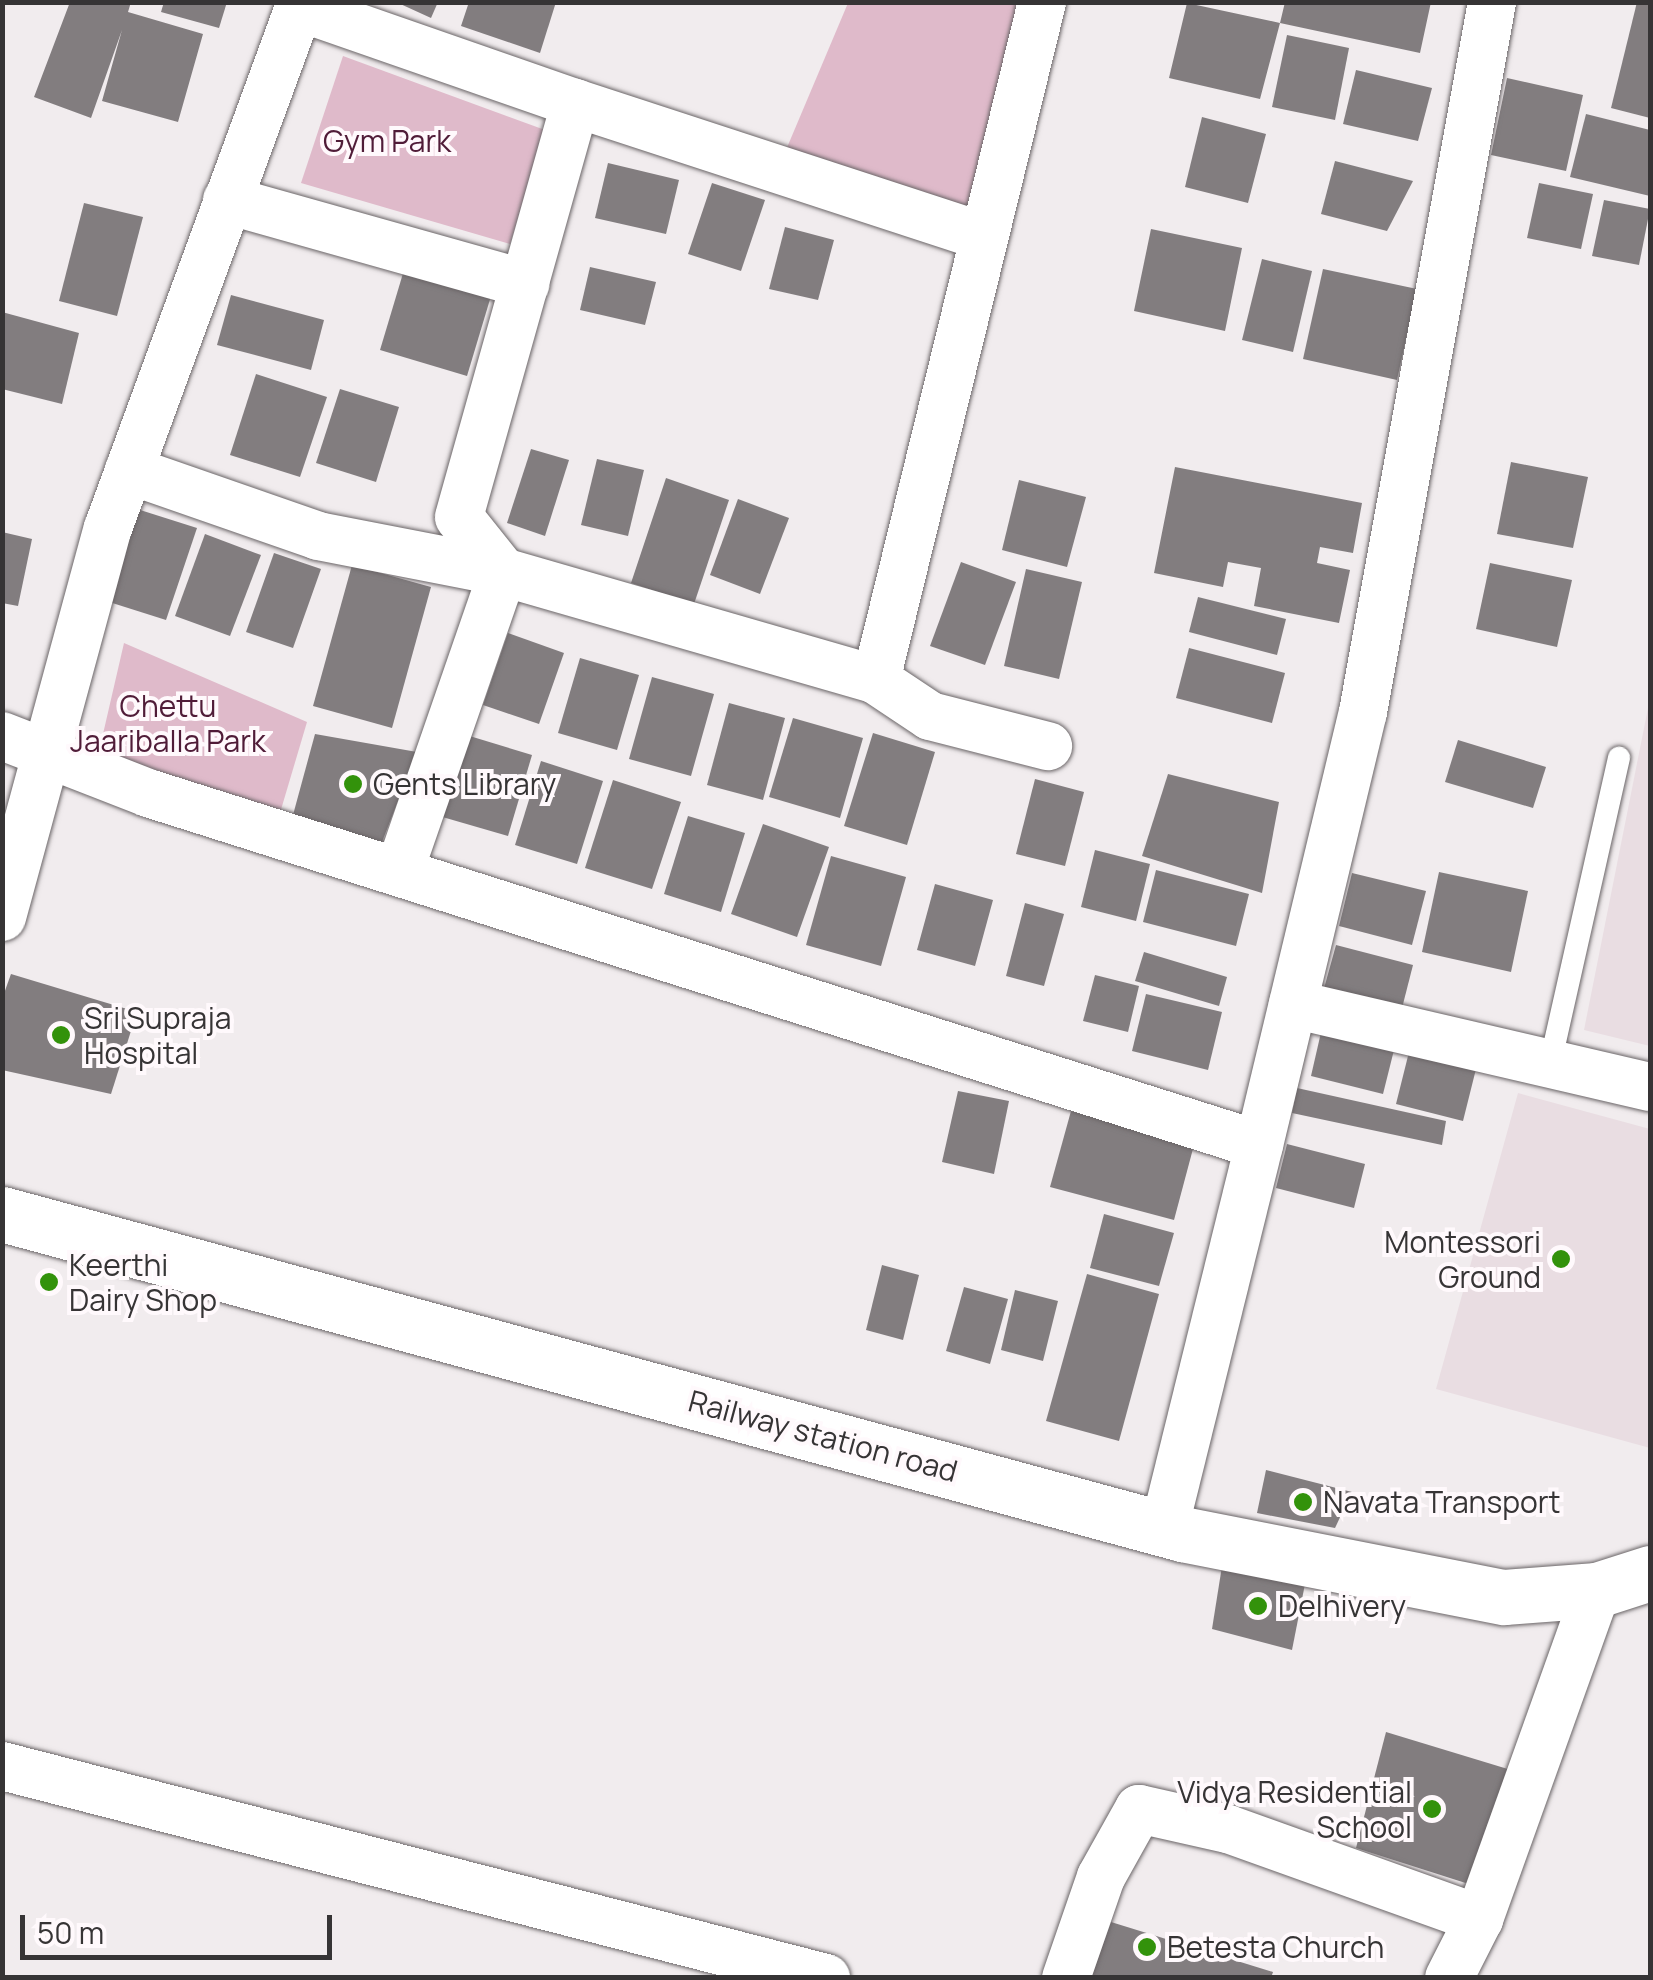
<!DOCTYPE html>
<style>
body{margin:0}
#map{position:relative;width:1653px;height:1980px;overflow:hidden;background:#f1ecee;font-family:Manrope,sans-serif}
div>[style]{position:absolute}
.built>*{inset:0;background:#e9dde2}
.green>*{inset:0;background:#dfbaca}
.building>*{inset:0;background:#827d7f}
.roads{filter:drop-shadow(0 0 2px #6a6567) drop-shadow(0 0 2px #6a6567)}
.service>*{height:22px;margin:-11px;padding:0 11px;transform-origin:11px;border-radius:11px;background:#fff}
.minor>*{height:48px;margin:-24px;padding:0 24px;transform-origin:24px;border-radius:24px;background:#fff}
.tertiary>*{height:55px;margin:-27.5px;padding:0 27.5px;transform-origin:27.5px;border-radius:27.5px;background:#fff}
.dots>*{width:28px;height:28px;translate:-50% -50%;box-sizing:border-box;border:5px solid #fff9fc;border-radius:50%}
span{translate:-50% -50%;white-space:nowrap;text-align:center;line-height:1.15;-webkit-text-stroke:8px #fff9fc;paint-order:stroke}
.park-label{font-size:30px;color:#501c38}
.poi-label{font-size:30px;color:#363435}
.left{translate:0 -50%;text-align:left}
.right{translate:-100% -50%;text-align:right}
.street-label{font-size:30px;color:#363435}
.frame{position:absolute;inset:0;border:5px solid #363435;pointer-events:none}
.scale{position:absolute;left:20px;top:1915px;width:312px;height:45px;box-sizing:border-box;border:5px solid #363435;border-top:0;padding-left:12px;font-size:30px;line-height:35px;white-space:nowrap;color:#363435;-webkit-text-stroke:8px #fff9fc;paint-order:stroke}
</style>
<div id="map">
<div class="built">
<i style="clip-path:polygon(1650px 698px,1650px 1046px,1584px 1030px)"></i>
<i style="clip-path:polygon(1518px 1093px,1650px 1129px,1650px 1448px,1436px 1389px)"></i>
</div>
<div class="green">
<i style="clip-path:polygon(848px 3px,1025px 3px,968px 210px,783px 157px)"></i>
<i style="clip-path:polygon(343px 56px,545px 130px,510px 244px,301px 183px)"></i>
<i style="clip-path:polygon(124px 643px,307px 722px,280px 813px,97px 760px)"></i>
</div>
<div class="building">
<i style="clip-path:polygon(70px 2px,131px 2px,128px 12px,203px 34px,178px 122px,102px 101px,122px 30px,91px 118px,34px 97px)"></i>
<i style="clip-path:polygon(164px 2px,227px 2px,219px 28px,161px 12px)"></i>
<i style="clip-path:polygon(396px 2px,438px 2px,431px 18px)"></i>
<i style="clip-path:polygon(469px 2px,556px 2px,540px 53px,461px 26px)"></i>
<i style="clip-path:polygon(1285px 2px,1431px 2px,1420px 53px,1280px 23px,1260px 99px,1169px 78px,1187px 3px,1280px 23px)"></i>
<i style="clip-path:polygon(1637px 2px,1650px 2px,1650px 118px,1611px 108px)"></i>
<i style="clip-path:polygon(1287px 35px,1349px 48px,1335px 120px,1272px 107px)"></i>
<i style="clip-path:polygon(1356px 70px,1432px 88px,1418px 141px,1343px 124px)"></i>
<i style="clip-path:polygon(1507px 78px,1583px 95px,1566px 171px,1491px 155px)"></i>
<i style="clip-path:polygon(1586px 114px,1650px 130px,1650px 196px,1570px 177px)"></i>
<i style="clip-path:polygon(1202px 117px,1266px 134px,1248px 203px,1185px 187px)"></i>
<i style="clip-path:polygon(1335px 161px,1413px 181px,1387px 231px,1321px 214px)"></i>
<i style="clip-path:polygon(608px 163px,679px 180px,666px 234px,595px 218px)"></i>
<i style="clip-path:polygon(712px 183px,765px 200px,741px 271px,688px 254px)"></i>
<i style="clip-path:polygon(1539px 183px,1593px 194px,1581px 249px,1527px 238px)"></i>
<i style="clip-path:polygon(1604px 200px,1650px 209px,1639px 265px,1592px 256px)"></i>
<i style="clip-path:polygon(84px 203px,143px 217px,117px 316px,59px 301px)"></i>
<i style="clip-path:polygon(785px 227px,834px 240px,818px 300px,769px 289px)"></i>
<i style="clip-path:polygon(1151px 229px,1242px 248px,1225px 331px,1134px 311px)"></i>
<i style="clip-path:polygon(1262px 259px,1312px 271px,1293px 352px,1242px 340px)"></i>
<i style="clip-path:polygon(590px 267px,656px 282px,645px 325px,580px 310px)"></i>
<i style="clip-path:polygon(1323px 269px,1417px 289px,1397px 380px,1303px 359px)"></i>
<i style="clip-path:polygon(404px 270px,491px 296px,467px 376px,380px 350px)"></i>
<i style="clip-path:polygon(231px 295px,324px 320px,311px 370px,217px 345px)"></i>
<i style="clip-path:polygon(2px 312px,79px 333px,62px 404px,2px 389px)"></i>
<i style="clip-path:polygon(256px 374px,327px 397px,300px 477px,230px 455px)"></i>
<i style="clip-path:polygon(340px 389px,399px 407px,376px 482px,316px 463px)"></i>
<i style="clip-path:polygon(531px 449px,569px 460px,545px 536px,507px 523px)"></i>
<i style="clip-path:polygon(597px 459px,644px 470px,628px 536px,581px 525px)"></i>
<i style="clip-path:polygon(1511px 462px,1588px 477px,1573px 548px,1497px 534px)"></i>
<i style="clip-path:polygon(1175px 467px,1362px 503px,1353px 553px,1320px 547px,1317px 563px,1350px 570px,1339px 623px,1254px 606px,1261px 568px,1228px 562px,1223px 587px,1154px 573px)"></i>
<i style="clip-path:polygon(666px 478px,729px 500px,694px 604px,631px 583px)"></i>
<i style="clip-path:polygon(1019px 480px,1086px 497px,1067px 567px,1002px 550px)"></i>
<i style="clip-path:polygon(738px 499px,789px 518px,760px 594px,710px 575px)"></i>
<i style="clip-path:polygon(137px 509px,197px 528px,166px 620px,106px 601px)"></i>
<i style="clip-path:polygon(2px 532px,32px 539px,18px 606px,2px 603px)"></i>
<i style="clip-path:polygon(205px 534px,261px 555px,230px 636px,175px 616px)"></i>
<i style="clip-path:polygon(274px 553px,321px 569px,293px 648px,246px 632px)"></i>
<i style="clip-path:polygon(961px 562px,1016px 582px,985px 665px,930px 646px)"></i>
<i style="clip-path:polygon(1490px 563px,1572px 580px,1557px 647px,1476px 629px)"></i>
<i style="clip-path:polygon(352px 565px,431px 587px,392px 728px,313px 706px)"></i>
<i style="clip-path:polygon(1026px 569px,1082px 582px,1059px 679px,1004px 666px)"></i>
<i style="clip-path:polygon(1198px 597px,1286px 619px,1277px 655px,1189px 632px)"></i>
<i style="clip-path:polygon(508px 633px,564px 653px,539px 724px,483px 705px)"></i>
<i style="clip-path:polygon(1189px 648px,1285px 673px,1272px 723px,1176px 698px)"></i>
<i style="clip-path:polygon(580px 658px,639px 675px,617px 750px,558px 733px)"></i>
<i style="clip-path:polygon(652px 677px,714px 694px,691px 776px,629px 759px)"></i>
<i style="clip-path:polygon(729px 703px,785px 718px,763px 800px,707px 785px)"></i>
<i style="clip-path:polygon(793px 718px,863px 738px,840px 818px,769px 797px)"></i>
<i style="clip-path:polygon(873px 733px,935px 752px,907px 845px,844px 826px)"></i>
<i style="clip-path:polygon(315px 734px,417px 752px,382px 842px,293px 815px)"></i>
<i style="clip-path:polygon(463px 734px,532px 755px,508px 836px,439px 816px)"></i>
<i style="clip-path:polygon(1458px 740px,1546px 767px,1533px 808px,1445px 782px)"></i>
<i style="clip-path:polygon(541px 761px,603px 781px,577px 864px,515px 845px)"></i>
<i style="clip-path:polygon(1168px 774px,1279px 802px,1262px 893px,1142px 856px)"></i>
<i style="clip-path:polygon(1035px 779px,1084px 792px,1065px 866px,1016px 854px)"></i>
<i style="clip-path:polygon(613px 780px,681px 802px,652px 889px,585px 868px)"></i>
<i style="clip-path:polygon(688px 816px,745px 833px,721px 912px,664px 894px)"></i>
<i style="clip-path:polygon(763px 824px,829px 847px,797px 937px,731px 914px)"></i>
<i style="clip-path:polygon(1095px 850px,1150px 864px,1136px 921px,1081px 907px)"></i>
<i style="clip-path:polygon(831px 856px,906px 877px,881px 966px,806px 945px)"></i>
<i style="clip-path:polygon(1156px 870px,1249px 894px,1236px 946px,1143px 922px)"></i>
<i style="clip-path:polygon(1439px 872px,1528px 891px,1511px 972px,1422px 952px)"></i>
<i style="clip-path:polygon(1352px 873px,1426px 891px,1412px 945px,1339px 926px)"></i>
<i style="clip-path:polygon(935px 884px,993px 900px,975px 966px,917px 950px)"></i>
<i style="clip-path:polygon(1025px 903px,1064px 914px,1044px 986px,1006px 976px)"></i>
<i style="clip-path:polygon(1336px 945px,1413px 965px,1401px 1012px,1323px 992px)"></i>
<i style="clip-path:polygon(1144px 952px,1227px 977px,1219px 1006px,1135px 981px)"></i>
<i style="clip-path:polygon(11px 974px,137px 1012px,111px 1094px,2px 1070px,2px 999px)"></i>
<i style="clip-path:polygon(1095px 975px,1139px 986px,1128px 1032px,1083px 1021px)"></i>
<i style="clip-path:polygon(1146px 994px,1222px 1012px,1208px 1070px,1132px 1051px)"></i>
<i style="clip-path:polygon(1322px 1028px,1395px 1046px,1383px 1094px,1311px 1076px)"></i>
<i style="clip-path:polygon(1410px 1048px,1477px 1065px,1463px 1121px,1396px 1104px)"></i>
<i style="clip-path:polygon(1297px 1088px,1446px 1121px,1442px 1145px,1292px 1113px)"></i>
<i style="clip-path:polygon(958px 1091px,1009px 1101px,994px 1174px,942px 1162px)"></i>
<i style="clip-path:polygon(1071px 1111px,1194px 1145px,1174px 1220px,1050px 1187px)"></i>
<i style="clip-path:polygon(1287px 1144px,1365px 1164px,1354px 1208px,1276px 1188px)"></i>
<i style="clip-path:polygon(1104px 1214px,1174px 1233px,1159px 1286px,1090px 1268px)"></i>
<i style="clip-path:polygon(882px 1265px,919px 1275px,903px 1340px,866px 1330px)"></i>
<i style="clip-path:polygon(1087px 1274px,1159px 1294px,1119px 1441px,1046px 1421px)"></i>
<i style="clip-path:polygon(964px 1287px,1008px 1299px,990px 1364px,946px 1351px)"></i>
<i style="clip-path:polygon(1015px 1290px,1058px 1301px,1043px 1361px,1001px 1350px)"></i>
<i style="clip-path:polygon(1266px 1470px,1352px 1492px,1335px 1528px,1257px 1513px)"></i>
<i style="clip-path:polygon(1222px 1566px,1305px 1584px,1292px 1650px,1212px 1629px)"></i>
<i style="clip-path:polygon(1386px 1732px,1511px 1770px,1475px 1886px,1356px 1848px)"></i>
<i style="clip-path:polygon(1111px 1922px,1273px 1972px,1271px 1978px,1091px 1978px)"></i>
</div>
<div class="roads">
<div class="service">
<i style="left:1550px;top:1064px;width:314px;rotate:-77.3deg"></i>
</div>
<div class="minor">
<i style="left:299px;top:7px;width:292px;rotate:19.2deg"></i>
<i style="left:227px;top:200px;width:310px;rotate:15.7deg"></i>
<i style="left:129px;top:470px;width:200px;rotate:19.2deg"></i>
<i style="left:318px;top:536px;width:188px;rotate:11deg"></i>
<i style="left:503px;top:572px;width:70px;rotate:-128.7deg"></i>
<i style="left:459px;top:517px;width:430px;rotate:-74.3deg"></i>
<i style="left:575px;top:103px;width:429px;rotate:18.1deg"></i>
<i style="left:876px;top:680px;width:65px;rotate:33.7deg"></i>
<i style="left:930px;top:716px;width:122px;rotate:14.3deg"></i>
<i style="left:2px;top:736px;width:157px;rotate:21.3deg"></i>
<i style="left:148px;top:793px;width:1165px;rotate:17.58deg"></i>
<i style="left:1259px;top:1145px;width:397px;rotate:103.9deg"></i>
<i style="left:399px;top:872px;width:318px;rotate:-70.9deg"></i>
<i style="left:503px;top:572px;width:388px;rotate:16.1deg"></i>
<i style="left:876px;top:680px;width:698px;rotate:-76.24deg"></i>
<i style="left:2px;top:917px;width:403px;rotate:-74.8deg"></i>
<i style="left:108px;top:528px;width:560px;rotate:-69.85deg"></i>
<i style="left:1293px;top:1004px;width:367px;rotate:13.1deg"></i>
<i style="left:1259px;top:1145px;width:445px;rotate:-76.5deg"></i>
<i style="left:1363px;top:712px;width:722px;rotate:-79.7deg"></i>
<i style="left:2px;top:1766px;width:851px;rotate:14.43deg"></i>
<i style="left:1066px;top:1978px;width:107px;rotate:-70.9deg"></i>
<i style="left:1101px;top:1877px;width:78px;rotate:-60.8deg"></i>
<i style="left:1139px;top:1809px;width:91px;rotate:12.7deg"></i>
<i style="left:1228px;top:1829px;width:267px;rotate:19.7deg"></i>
<i style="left:1449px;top:1978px;width:66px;rotate:-63deg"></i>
<i style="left:1479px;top:1919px;width:350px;rotate:-70.3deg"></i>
</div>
<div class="tertiary">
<i style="left:2px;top:1214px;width:1223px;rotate:15.17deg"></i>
<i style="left:1182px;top:1534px;width:328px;rotate:11.1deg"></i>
<i style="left:1504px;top:1597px;width:93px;rotate:-4.3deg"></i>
<i style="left:1597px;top:1590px;width:56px;rotate:-17.8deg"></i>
</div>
</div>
<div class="dots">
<i style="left:353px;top:784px;background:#33920b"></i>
<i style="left:61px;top:1035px;background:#33920b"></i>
<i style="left:1561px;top:1259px;background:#33920b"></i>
<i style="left:49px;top:1282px;background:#33920b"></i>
<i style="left:1303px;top:1502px;background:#33920b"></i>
<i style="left:1258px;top:1606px;background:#33920b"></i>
<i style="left:1432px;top:1809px;background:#33920b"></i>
<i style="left:1147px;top:1947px;background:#33920b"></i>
</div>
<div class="park-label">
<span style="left:387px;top:141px">Gym Park</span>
<span style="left:168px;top:723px">Chettu<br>Jaariballa Park</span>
</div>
<div class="poi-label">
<span class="left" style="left:373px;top:784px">Gents Library</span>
<span class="left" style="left:84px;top:1035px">Sri Supraja<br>Hospital</span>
<span class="right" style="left:1541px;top:1259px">Montessori<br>Ground</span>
<span class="left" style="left:69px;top:1282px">Keerthi<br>Dairy Shop</span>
<span class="left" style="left:1323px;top:1502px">Navata Transport</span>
<span class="left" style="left:1278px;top:1606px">Delhivery</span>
<span class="right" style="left:1412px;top:1809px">Vidya Residential<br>School</span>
<span class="left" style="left:1167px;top:1947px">Betesta Church</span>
</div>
<div class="street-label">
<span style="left:823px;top:1436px;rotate:15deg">Railway station road</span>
</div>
<div class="frame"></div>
<div class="scale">50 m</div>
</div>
